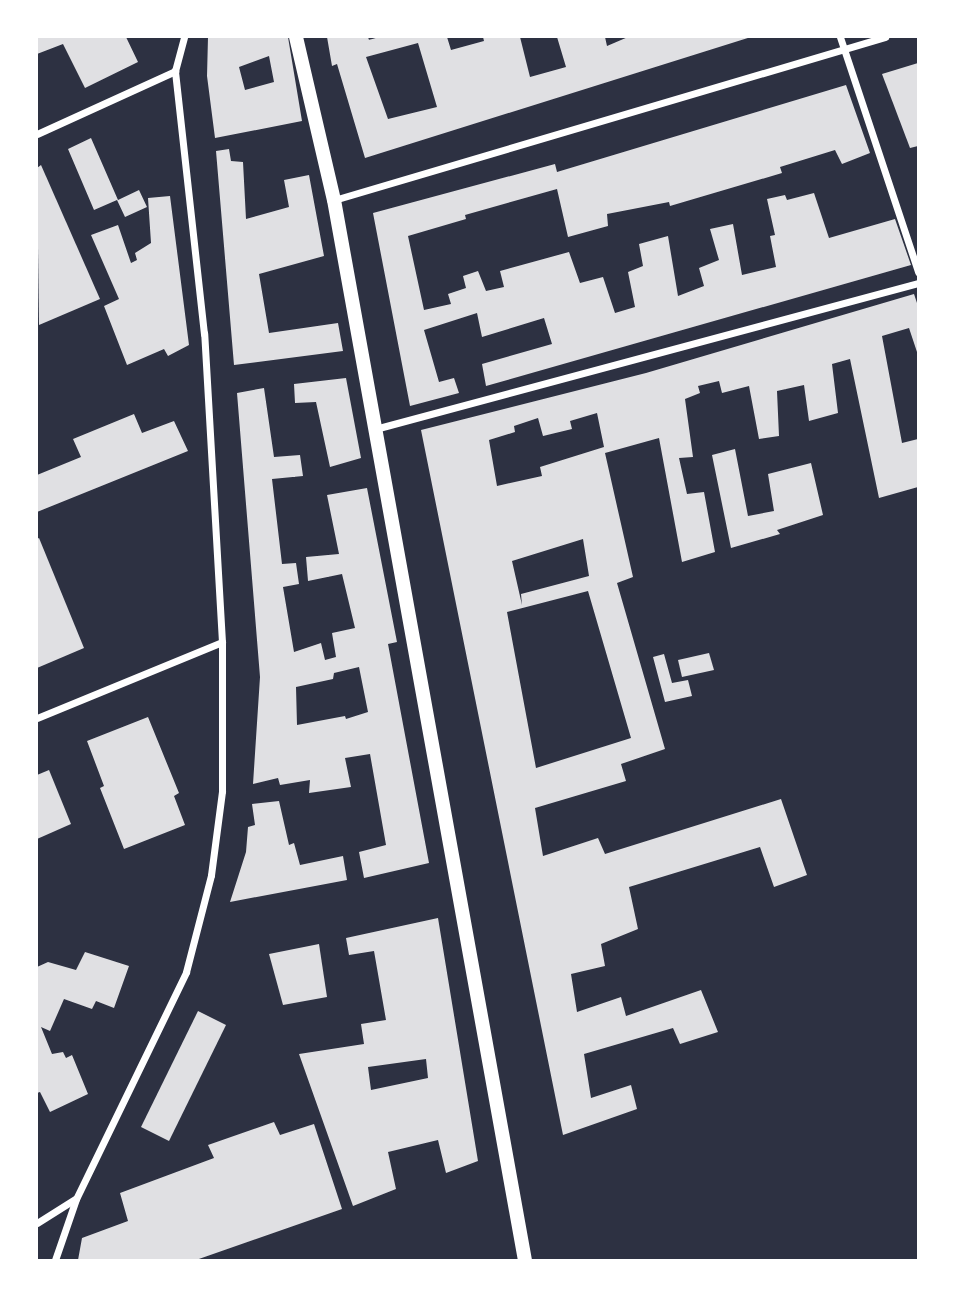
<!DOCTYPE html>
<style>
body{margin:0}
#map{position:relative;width:955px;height:1297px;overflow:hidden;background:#2d3142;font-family:Signika,sans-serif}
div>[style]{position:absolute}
.building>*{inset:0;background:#e0e0e3}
.minor>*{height:7px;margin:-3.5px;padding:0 3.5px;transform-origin:3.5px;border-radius:3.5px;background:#fff}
.secondary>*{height:14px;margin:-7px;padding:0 7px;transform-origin:7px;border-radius:7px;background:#fff}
span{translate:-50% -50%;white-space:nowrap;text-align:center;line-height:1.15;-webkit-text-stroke:6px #fff;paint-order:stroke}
.frame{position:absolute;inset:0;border:38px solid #fff;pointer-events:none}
</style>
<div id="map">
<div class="building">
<i style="clip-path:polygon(37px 37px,126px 37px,138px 62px,85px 88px,63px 44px,37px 54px)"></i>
<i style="clip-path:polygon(evenodd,208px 37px,288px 37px,302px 121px,215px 138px,207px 76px,208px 37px,269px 56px,274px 82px,245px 90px,239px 67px,269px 56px)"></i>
<i style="clip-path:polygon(evenodd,327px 37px,368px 37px,369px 40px,379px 37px,447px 37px,451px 50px,484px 41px,483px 37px,520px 37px,530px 77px,566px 67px,557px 37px,605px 37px,607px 46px,628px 37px,751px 37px,365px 158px,337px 64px,332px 66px,327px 37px,418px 43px,437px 107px,388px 119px,366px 57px,418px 43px)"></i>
<i style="clip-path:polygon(918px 63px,918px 146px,910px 148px,882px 74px)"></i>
<i style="clip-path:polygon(846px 85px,870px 153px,842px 164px,835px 150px,780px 167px,782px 173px,670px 206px,669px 202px,607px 214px,608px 226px,568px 237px,557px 189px,465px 215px,466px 219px,408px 236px,424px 310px,451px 304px,448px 294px,466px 288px,463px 276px,478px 271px,486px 291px,504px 287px,500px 271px,569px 252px,580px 283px,603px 277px,615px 313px,635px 307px,628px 272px,643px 266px,639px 244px,668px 236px,678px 296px,704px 286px,699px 268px,719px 260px,710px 229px,733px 224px,742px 275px,776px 267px,770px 236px,775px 235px,767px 199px,785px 195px,787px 200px,814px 193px,829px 238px,895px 219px,911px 265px,486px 386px,482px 364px,552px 344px,544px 318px,482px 337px,477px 313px,424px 330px,439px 382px,454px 378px,459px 393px,410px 406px,373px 213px,555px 164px,557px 172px)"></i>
<i style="clip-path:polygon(91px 138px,118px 200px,139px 190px,147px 207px,125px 217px,117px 200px,94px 210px,68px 149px)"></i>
<i style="clip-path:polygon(229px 149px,231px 161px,243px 162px,246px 219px,289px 207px,284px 180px,309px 175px,324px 256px,259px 274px,269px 333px,338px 323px,343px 351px,234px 365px,216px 151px)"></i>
<i style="clip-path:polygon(41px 165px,100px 299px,39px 325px,37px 168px)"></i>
<i style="clip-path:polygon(170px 196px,189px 345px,168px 356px,164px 349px,127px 365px,104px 306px,119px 299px,91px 235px,118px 225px,131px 263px,137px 260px,135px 253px,151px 243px,148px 198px)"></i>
<i style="clip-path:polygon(evenodd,914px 294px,918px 306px,918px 355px,909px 328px,882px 336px,902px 443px,918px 439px,918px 487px,879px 498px,850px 359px,832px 364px,838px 413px,809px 421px,804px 385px,777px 391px,779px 436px,759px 439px,749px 386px,722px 393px,719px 381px,698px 386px,700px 393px,685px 399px,693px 457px,679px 458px,687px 494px,704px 492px,715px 552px,682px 562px,659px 438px,605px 453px,633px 577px,617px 583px,665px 749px,621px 764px,626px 781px,535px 808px,543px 856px,598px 838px,605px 854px,781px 799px,807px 875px,774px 887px,760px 847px,629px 887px,638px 929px,601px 944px,605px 966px,571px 974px,577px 1012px,621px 997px,626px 1016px,701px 990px,718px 1032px,680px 1044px,673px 1028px,584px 1054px,591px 1098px,631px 1085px,637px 1109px,563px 1135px,421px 430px,646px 373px,914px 294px,597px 413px,604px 447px,540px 467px,542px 476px,497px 486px,489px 440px,515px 432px,514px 426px,538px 418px,543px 436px,572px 429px,570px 421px,597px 413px,914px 294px,583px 539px,589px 576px,521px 594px,522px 605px,512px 561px,583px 539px,914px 294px,588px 591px,631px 738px,536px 768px,507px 612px,588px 591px)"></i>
<i style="clip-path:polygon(346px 378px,361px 458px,330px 467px,316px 402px,295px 403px,294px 384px)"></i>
<i style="clip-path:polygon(evenodd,264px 388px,274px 457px,300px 455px,303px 476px,272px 479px,282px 564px,296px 563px,299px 584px,283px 587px,294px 652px,321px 643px,325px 660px,336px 657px,332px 633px,355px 628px,342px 574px,308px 581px,306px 557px,339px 554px,327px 495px,367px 488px,397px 642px,388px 644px,429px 863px,364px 878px,359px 852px,386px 845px,370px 754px,345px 758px,351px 787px,309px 793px,310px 780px,280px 785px,278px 778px,253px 784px,260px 677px,237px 393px,264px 388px,359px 667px,368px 712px,346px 719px,345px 716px,297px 725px,296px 687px,333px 679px,334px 673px,359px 667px)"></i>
<i style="clip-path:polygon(134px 414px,142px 433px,174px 421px,188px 451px,37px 512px,37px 475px,81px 457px,73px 439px)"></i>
<i style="clip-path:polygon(735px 449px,748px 516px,774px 511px,768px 474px,811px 463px,823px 515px,777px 530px,780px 534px,731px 548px,712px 455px)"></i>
<i style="clip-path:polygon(39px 538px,84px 648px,37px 668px,37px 539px)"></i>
<i style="clip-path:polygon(709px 653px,714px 670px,682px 677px,678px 660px)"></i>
<i style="clip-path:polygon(664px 654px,672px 683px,688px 680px,692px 696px,665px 702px,653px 657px)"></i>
<i style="clip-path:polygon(148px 717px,179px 793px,174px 796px,185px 825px,124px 849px,100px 788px,104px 786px,87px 741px)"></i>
<i style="clip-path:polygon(49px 770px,71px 824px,37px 839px,37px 775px)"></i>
<i style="clip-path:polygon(279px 801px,289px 845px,294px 843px,300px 865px,343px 856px,347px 880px,230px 902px,246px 852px,248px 827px,255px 825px,252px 804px)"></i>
<i style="clip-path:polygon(evenodd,438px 918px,478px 1161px,446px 1173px,438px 1140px,388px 1152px,396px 1189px,353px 1206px,299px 1054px,364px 1044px,361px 1024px,386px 1020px,374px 951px,349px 955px,346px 938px,438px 918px,426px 1059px,428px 1078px,371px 1090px,368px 1067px,426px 1059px)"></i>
<i style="clip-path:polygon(319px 944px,327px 997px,283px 1005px,269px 954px)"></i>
<i style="clip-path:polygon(85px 952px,129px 966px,114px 1008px,96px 1001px,92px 1009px,64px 999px,50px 1031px,41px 1027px,52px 1054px,63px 1052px,66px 1058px,72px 1055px,88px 1094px,50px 1112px,40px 1092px,37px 1093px,37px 967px,48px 962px,76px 970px)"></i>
<i style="clip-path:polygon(198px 1011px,226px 1025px,169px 1141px,141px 1127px)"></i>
<i style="clip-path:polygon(274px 1122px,280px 1135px,314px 1124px,342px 1209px,196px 1260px,78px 1260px,82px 1238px,128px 1221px,120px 1193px,214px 1158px,208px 1145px)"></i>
</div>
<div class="minor">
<i style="left:840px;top:37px;width:248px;rotate:71.6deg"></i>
<i style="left:37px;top:134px;width:152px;rotate:-24.5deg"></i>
<i style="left:334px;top:200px;width:575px;rotate:-16.48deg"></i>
<i style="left:375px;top:429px;width:562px;rotate:-15.05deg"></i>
<i style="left:37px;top:718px;width:200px;rotate:-22.3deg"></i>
<i style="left:37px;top:1223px;width:45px;rotate:-32.3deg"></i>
<i style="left:55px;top:1260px;width:65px;rotate:-71deg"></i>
<i style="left:76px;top:1199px;width:252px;rotate:-64.1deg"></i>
<i style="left:186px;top:972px;width:100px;rotate:-75.5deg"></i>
<i style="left:211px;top:875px;width:85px;rotate:-82.5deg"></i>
<i style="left:222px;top:791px;width:149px;rotate:-90deg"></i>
<i style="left:222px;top:642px;width:309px;rotate:-93.3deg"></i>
<i style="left:204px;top:334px;width:265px;rotate:-96.3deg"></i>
<i style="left:175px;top:71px;width:35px;rotate:-75deg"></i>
</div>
<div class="secondary">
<i style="left:296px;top:37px;width:167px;rotate:76.9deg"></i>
<i style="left:334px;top:200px;width:1077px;rotate:79.79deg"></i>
</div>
<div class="frame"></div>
</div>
